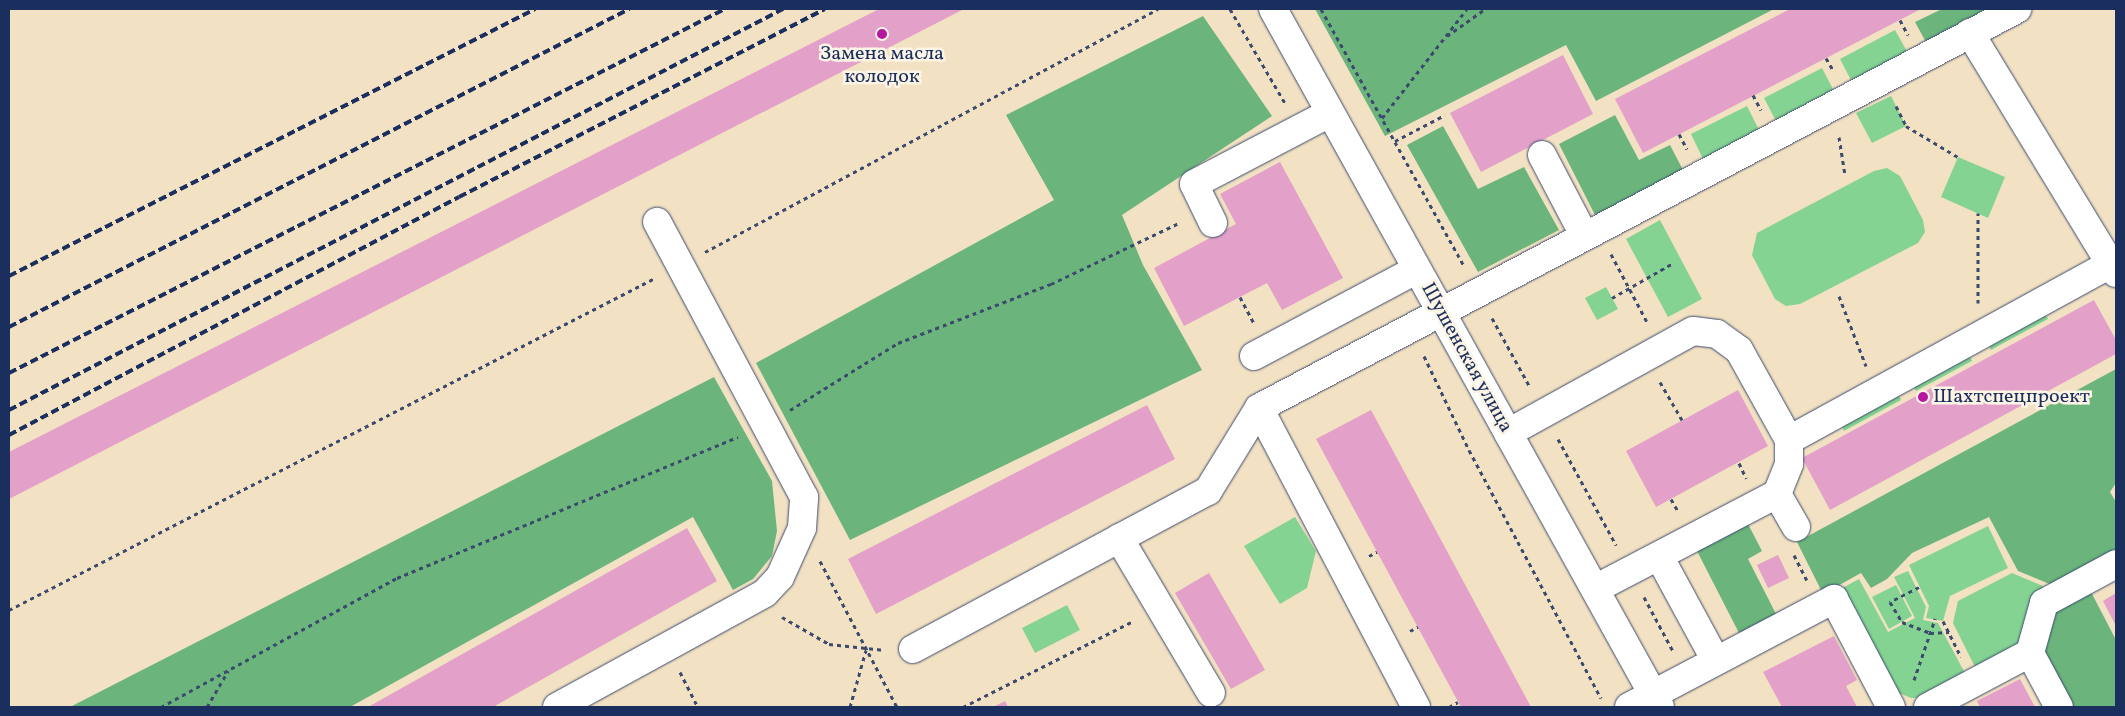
<!DOCTYPE html>
<meta charset="utf-8">
<style>
body{margin:0}
#map{position:relative;width:2125px;height:716px;overflow:hidden;background:#f3e1c3;font-family:Vollkorn,serif}
div>[style]{position:absolute}
.green>*{inset:0;background:#84d392}
.forest>*{inset:0;background:#6bb57c}
.building>*{inset:0;background:#e3a0c8}
.path>*{height:3px;margin-top:-1.5px;transform-origin:0;background:repeating-linear-gradient(90deg,#3b4a6d 0 4px,transparent 0 8px)}
.roads{filter:drop-shadow(0 0 1px #3b4a6d) drop-shadow(0 0 1px #3b4a6d)}
.minor>*{height:28px;margin:-14px;padding:0 14px;transform-origin:14px;border-radius:14px;background:#fff}
.rail>*{height:4px;margin-top:-2px;transform-origin:0;background:repeating-linear-gradient(90deg,#1b2f5e 0 8px,transparent 0 12px)}
.dots>*{width:14px;height:14px;translate:-50% -50%;box-sizing:border-box;border:2px solid #fcf5e5;border-radius:50%}
span{translate:-50% -50%;white-space:nowrap;text-align:center;line-height:1.15;-webkit-text-stroke:5px #fcf5e5;paint-order:stroke}
.poi-label{font-size:20px;color:#1b2f5e}
.left{translate:0 -50%;text-align:left}
.street-label{font-size:20px;color:#1b2f5e}
.frame{position:absolute;inset:0;border:10px solid #1b2f5e;pointer-events:none}
</style>
<div id="map">
<div class="green">
<i style="clip-path:polygon(1895px 30px,1909px 55px,1853px 84px,1840px 59px)"></i>
<i style="clip-path:polygon(1822px 68px,1836px 95px,1778px 125px,1764px 98px)"></i>
<i style="clip-path:polygon(1891px 96px,1906px 126px,1872px 143px,1856px 113px)"></i>
<i style="clip-path:polygon(1747px 106px,1761px 134px,1705px 163px,1691px 134px)"></i>
<i style="clip-path:polygon(1958px 157px,2005px 177px,1988px 218px,1941px 197px)"></i>
<i style="clip-path:polygon(1887px 168px,1900px 176px,1923px 220px,1925px 232px,1918px 243px,1800px 304px,1786px 306px,1775px 299px,1752px 255px,1757px 233px,1874px 171px)"></i>
<i style="clip-path:polygon(1660px 220px,1702px 299px,1668px 317px,1626px 239px)"></i>
<i style="clip-path:polygon(1606px 287px,1618px 309px,1597px 320px,1585px 298px)"></i>
<i style="clip-path:polygon(2042px 307px,2048px 319px,1991px 350px,1985px 338px)"></i>
<i style="clip-path:polygon(1966px 349px,1972px 361px,1916px 391px,1909px 379px)"></i>
<i style="clip-path:polygon(1895px 388px,1901px 400px,1844px 431px,1838px 418px)"></i>
<i style="clip-path:polygon(1295px 517px,1316px 551px,1307px 588px,1280px 604px,1244px 546px)"></i>
<i style="clip-path:polygon(1988px 526px,2008px 568px,1950px 596px,1943px 621px,1926px 618px,1929px 606px,1909px 565px)"></i>
<i style="clip-path:polygon(1908px 571px,1926px 607px,1923px 620px,1938px 623px,1966px 675px,1925px 698px,1911px 698px,1899px 693px,1837px 591px,1859px 579px,1888px 632px,1915px 618px,1894px 577px)"></i>
<i style="clip-path:polygon(2012px 573px,2043px 586px,2024px 645px,1977px 671px,1953px 623px,1958px 601px)"></i>
<i style="clip-path:polygon(1896px 585px,1912px 616px,1889px 629px,1872px 597px)"></i>
<i style="clip-path:polygon(1067px 605px,1080px 630px,1035px 653px,1022px 628px)"></i>
</div>
<div class="forest">
<i style="clip-path:polygon(1315px 9px,1774px 9px,1596px 101px,1566px 45px,1385px 136px)"></i>
<i style="clip-path:polygon(1942px 9px,1994px 9px,1927px 44px,1915px 22px)"></i>
<i style="clip-path:polygon(1203px 16px,1272px 116px,1122px 215px,1143px 265px,1202px 370px,850px 540px,756px 363px,1054px 200px,1006px 115px)"></i>
<i style="clip-path:polygon(1615px 115px,1639px 160px,1670px 145px,1683px 170px,1595px 215px,1559px 144px)"></i>
<i style="clip-path:polygon(1443px 126px,1478px 189px,1524px 167px,1559px 230px,1478px 272px,1407px 145px)"></i>
<i style="clip-path:polygon(2116px 369px,2116px 483px,2110px 492px,2116px 502px,2116px 551px,2052px 585px,2018px 571px,1989px 517px,1912px 553px,1887px 579px,1871px 588px,1861px 573px,1823px 594px,1797px 542px)"></i>
<i style="clip-path:polygon(714px 377px,772px 481px,777px 531px,772px 556px,753px 579px,733px 590px,693px 517px,350px 707px,70px 707px)"></i>
<i style="clip-path:polygon(1747px 522px,1762px 551px,1748px 559px,1776px 614px,1739px 633px,1696px 549px)"></i>
<i style="clip-path:polygon(2090px 590px,2116px 640px,2116px 707px,2073px 707px,2042px 650px,2055px 609px)"></i>
</div>
<div class="building">
<i style="clip-path:polygon(879px 9px,964px 9px,9px 499px,9px 452px)"></i>
<i style="clip-path:polygon(1790px 9px,1921px 9px,1643px 153px,1615px 99px)"></i>
<i style="clip-path:polygon(1563px 55px,1593px 114px,1481px 172px,1450px 113px)"></i>
<i style="clip-path:polygon(1280px 162px,1343px 278px,1282px 310px,1267px 283px,1184px 326px,1154px 268px,1236px 224px,1220px 194px)"></i>
<i style="clip-path:polygon(2094px 300px,2116px 340px,2116px 354px,1830px 510px,1802px 458px)"></i>
<i style="clip-path:polygon(1738px 390px,1768px 446px,1656px 507px,1626px 451px)"></i>
<i style="clip-path:polygon(1147px 405px,1175px 459px,876px 614px,848px 559px)"></i>
<i style="clip-path:polygon(1371px 410px,1531px 707px,1461px 707px,1316px 439px)"></i>
<i style="clip-path:polygon(687px 528px,717px 581px,493px 707px,368px 707px)"></i>
<i style="clip-path:polygon(1778px 555px,1789px 578px,1768px 588px,1757px 565px)"></i>
<i style="clip-path:polygon(1209px 573px,1265px 670px,1231px 689px,1175px 593px)"></i>
<i style="clip-path:polygon(2116px 593px,2116px 626px,2103px 601px)"></i>
<i style="clip-path:polygon(1834px 636px,1857px 680px,1846px 686px,1857px 707px,1782px 707px,1763px 672px)"></i>
<i style="clip-path:polygon(2020px 679px,2035px 707px,1980px 707px,1977px 701px)"></i>
<i style="clip-path:polygon(1005px 701px,1008px 707px,993px 707px)"></i>
</div>
<div class="path">
<i style="left:1230px;top:9px;width:109px;rotate:59.7deg"></i>
<i style="left:1321px;top:9px;width:294px;rotate:60.9deg"></i>
<i style="left:1900px;top:20px;width:17px;rotate:62deg"></i>
<i style="left:1447px;top:36px;width:47px;rotate:-35.4deg"></i>
<i style="left:1826px;top:58px;width:16px;rotate:60deg"></i>
<i style="left:1753px;top:95px;width:17px;rotate:62deg"></i>
<i style="left:1896px;top:106px;width:22px;rotate:63deg"></i>
<i style="left:1906px;top:126px;width:61px;rotate:30.8deg"></i>
<i style="left:1382px;top:118px;width:138px;rotate:-52.1deg"></i>
<i style="left:1679px;top:134px;width:17px;rotate:62deg"></i>
<i style="left:1839px;top:137px;width:36px;rotate:81deg"></i>
<i style="left:1395px;top:141px;width:56px;rotate:-27.5deg"></i>
<i style="left:705px;top:252px;width:514px;rotate:-28.21deg"></i>
<i style="left:1611px;top:254px;width:79px;rotate:62.1deg"></i>
<i style="left:1839px;top:296px;width:75px;rotate:68.9deg"></i>
<i style="left:1240px;top:297px;width:30px;rotate:62deg"></i>
<i style="left:1612px;top:298px;width:70px;rotate:-29.8deg"></i>
<i style="left:1978px;top:303px;width:90px;rotate:-90deg"></i>
<i style="left:1492px;top:318px;width:79px;rotate:61.2deg"></i>
<i style="left:1424px;top:356px;width:104px;rotate:64.4deg"></i>
<i style="left:1469px;top:450px;width:281px;rotate:62deg"></i>
<i style="left:1660px;top:382px;width:44px;rotate:59.9deg"></i>
<i style="left:790px;top:410px;width:127px;rotate:-31.8deg"></i>
<i style="left:898px;top:343px;width:164px;rotate:-21.1deg"></i>
<i style="left:1051px;top:284px;width:142px;rotate:-25.5deg"></i>
<i style="left:1558px;top:439px;width:121px;rotate:61.3deg"></i>
<i style="left:1739px;top:463px;width:17px;rotate:65deg"></i>
<i style="left:1671px;top:499px;width:14px;rotate:60deg"></i>
<i style="left:1794px;top:555px;width:28px;rotate:63deg"></i>
<i style="left:1369px;top:556px;width:9px;rotate:-27deg"></i>
<i style="left:820px;top:561px;width:165px;rotate:62.2deg"></i>
<i style="left:1919px;top:587px;width:33px;rotate:153deg"></i>
<i style="left:1890px;top:602px;width:23px;rotate:59deg"></i>
<i style="left:1902px;top:622px;width:30px;rotate:21deg"></i>
<i style="left:1930px;top:633px;width:19px;rotate:-3deg"></i>
<i style="left:1644px;top:597px;width:61px;rotate:61.8deg"></i>
<i style="left:9px;top:610px;width:726px;rotate:-27.2deg"></i>
<i style="left:782px;top:617px;width:54px;rotate:29.9deg"></i>
<i style="left:829px;top:644px;width:56px;rotate:6.1deg"></i>
<i style="left:1943px;top:621px;width:40px;rotate:63.4deg"></i>
<i style="left:1410px;top:631px;width:9px;rotate:-27deg"></i>
<i style="left:680px;top:672px;width:39px;rotate:63deg"></i>
<i style="left:1914px;top:680px;width:65px;rotate:-71deg"></i>
<i style="left:161px;top:707px;width:269px;rotate:-28.7deg"></i>
<i style="left:397px;top:578px;width:369px;rotate:-22.5deg"></i>
<i style="left:207px;top:707px;width:42px;rotate:-59.7deg"></i>
<i style="left:850px;top:707px;width:59px;rotate:-74.3deg"></i>
<i style="left:963px;top:707px;width:191px;rotate:-26.8deg"></i>
<i style="left:1449px;top:707px;width:10px;rotate:-29deg"></i>
</div>
<div class="roads">
<div class="minor">
<i style="left:1273px;top:9px;width:798px;rotate:60.99deg"></i>
<i style="left:1970px;top:33px;width:281px;rotate:58.7deg"></i>
<i style="left:1542px;top:155px;width:90px;rotate:62.3deg"></i>
<i style="left:1213px;top:223px;width:43px;rotate:-116deg"></i>
<i style="left:1194px;top:184px;width:153px;rotate:-27.6deg"></i>
<i style="left:1254px;top:356px;width:183px;rotate:-28deg"></i>
<i style="left:1259px;top:408px;width:338px;rotate:62.3deg"></i>
<i style="left:1508px;top:433px;width:211px;rotate:-28.9deg"></i>
<i style="left:1693px;top:331px;width:24px;rotate:7deg"></i>
<i style="left:1717px;top:334px;width:27px;rotate:36deg"></i>
<i style="left:1739px;top:350px;width:103px;rotate:60.9deg"></i>
<i style="left:1777px;top:494px;width:38px;rotate:60deg"></i>
<i style="left:1119px;top:538px;width:180px;rotate:59.3deg"></i>
<i style="left:1659px;top:556px;width:119px;rotate:61.5deg"></i>
<i style="left:1595px;top:589px;width:205px;rotate:-27.6deg"></i>
<i style="left:1777px;top:494px;width:32px;rotate:-68deg"></i>
<i style="left:1789px;top:464px;width:24px;rotate:-90deg"></i>
<i style="left:1789px;top:440px;width:367px;rotate:-28.7deg"></i>
<i style="left:913px;top:649px;width:335px;rotate:-28.2deg"></i>
<i style="left:1208px;top:491px;width:97px;rotate:-58.4deg"></i>
<i style="left:1259px;top:408px;width:857px;rotate:-27.76deg"></i>
<i style="left:2030px;top:653px;width:61px;rotate:61.8deg"></i>
<i style="left:557px;top:707px;width:237px;rotate:-28.7deg"></i>
<i style="left:765px;top:593px;width:22px;rotate:-47deg"></i>
<i style="left:780px;top:577px;width:54px;rotate:-65.8deg"></i>
<i style="left:802px;top:528px;width:31px;rotate:-86deg"></i>
<i style="left:804px;top:497px;width:312px;rotate:-118.1deg"></i>
<i style="left:1629px;top:707px;width:232px;rotate:-27.8deg"></i>
<i style="left:1834px;top:599px;width:122px;rotate:62.2deg"></i>
<i style="left:1928px;top:707px;width:115px;rotate:-27.9deg"></i>
<i style="left:2030px;top:653px;width:52px;rotate:-74.4deg"></i>
<i style="left:2044px;top:603px;width:82px;rotate:-28.4deg"></i>
</div>
</div>
<div class="rail">
<i style="left:9px;top:276px;width:590px;rotate:-26.91deg"></i>
<i style="left:9px;top:327px;width:697px;rotate:-27.15deg"></i>
<i style="left:9px;top:373px;width:803px;rotate:-26.95deg"></i>
<i style="left:9px;top:410px;width:872px;rotate:-27.39deg"></i>
<i style="left:9px;top:435px;width:509px;rotate:-27.87deg"></i>
<i style="left:459px;top:197px;width:411px;rotate:-27.2deg"></i>
</div>
<div class="dots">
<i style="left:882px;top:34px;background:#b5179e"></i>
<i style="left:1923px;top:397px;background:#b5179e"></i>
</div>
<div class="poi-label">
<span style="left:882px;top:66px">Замена масла<br>колодок</span>
<span class="left" style="left:1933px;top:397px">Шахтспецпроект</span>
</div>
<div class="street-label">
<span style="left:1466px;top:358px;rotate:61deg">Шушенская улица</span>
</div>
<div class="frame"></div>
</div>
